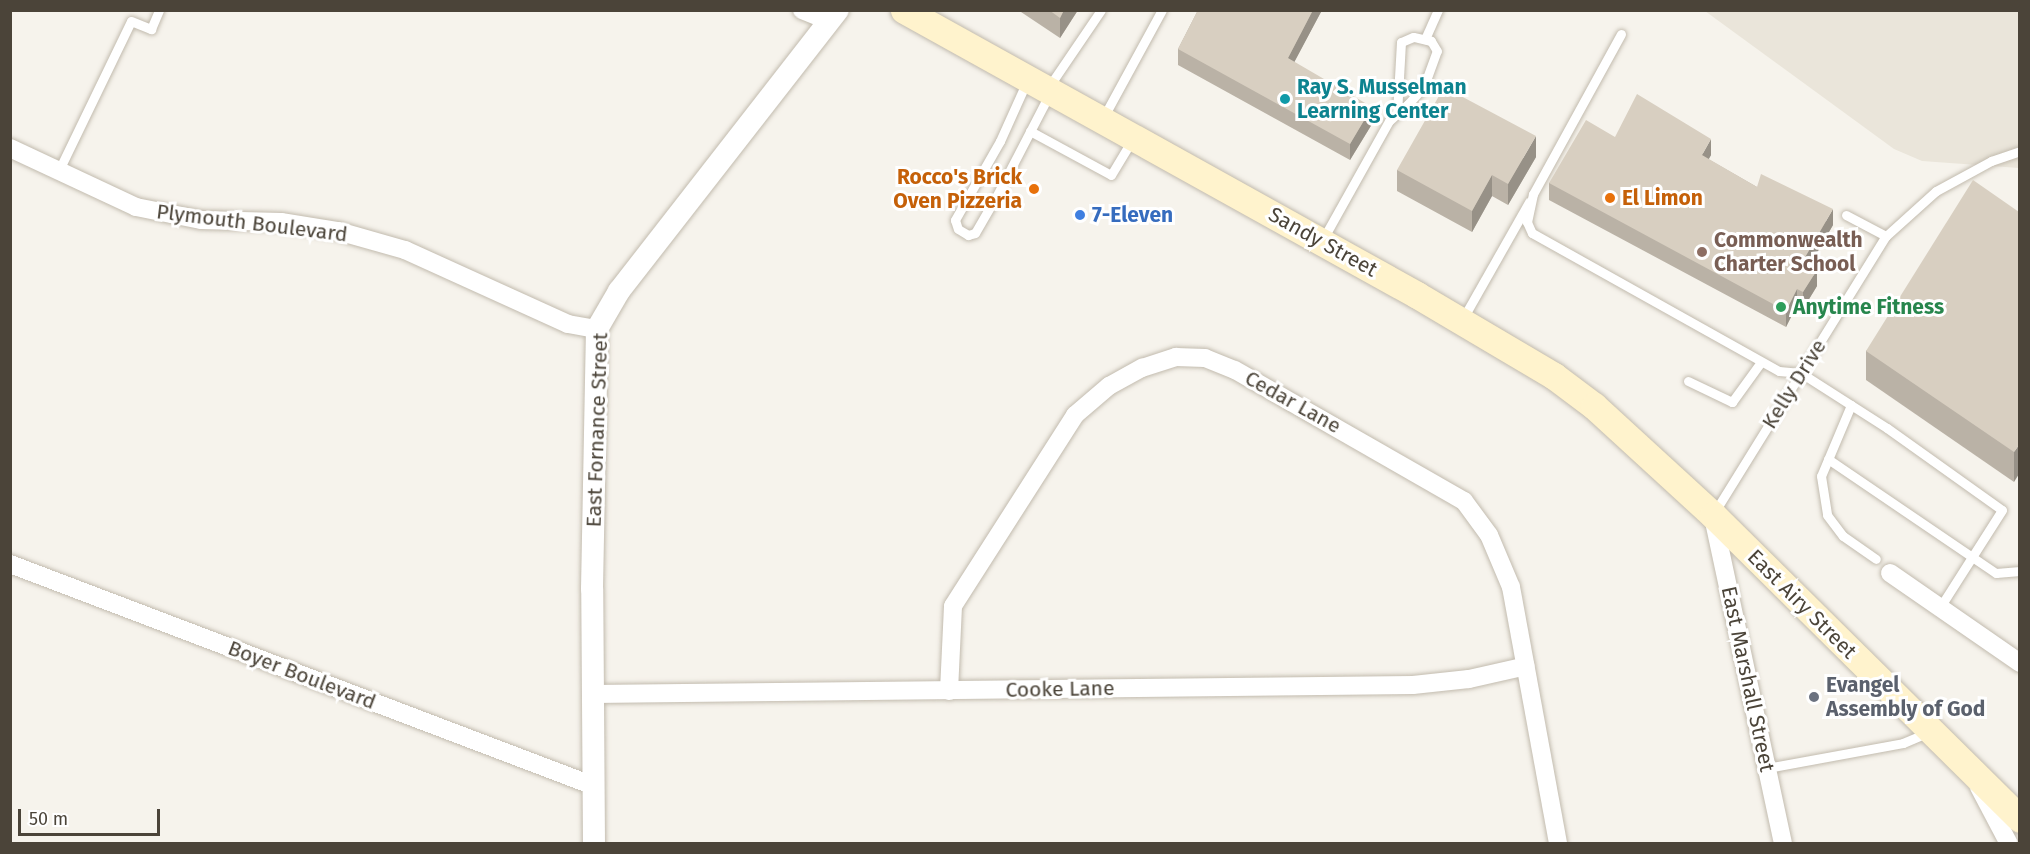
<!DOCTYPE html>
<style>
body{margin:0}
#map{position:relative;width:2030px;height:854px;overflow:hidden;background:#f6f3ec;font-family:"Fira Sans",sans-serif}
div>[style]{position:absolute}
.residential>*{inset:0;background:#eae5da}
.roads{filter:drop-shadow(0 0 2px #c2bbae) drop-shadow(0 0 2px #c2bbae)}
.service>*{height:9px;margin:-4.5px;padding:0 4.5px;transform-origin:4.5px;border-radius:4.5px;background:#fff}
.minor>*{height:18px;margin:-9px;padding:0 9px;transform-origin:9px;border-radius:9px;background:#fff}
.tertiary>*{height:22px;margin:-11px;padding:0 11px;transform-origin:11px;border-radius:11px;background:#fff}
.secondary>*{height:27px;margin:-13.5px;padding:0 13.5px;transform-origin:13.5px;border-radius:13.5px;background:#fff3cd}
.wall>*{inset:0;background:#bab2a6}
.shaded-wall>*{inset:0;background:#979187}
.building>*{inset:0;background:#d8cfc1}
.dots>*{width:16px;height:16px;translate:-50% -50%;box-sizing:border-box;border:3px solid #fff;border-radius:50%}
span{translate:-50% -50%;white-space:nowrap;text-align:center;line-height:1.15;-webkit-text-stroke:6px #fff;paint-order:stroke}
.culture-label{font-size:21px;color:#0d838f;font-weight:700}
.left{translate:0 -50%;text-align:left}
.food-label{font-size:21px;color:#c56008;font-weight:700}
.right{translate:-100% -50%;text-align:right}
.shop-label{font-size:21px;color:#366cbe;font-weight:700}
.street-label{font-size:21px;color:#4b4439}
.education-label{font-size:21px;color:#785e54;font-weight:700}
.leisure-label{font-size:21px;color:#27864d;font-weight:700}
.worship-label{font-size:21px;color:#5b616d;font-weight:700}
.frame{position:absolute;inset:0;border:12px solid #4b4439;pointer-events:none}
.scale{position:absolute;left:18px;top:809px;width:142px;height:27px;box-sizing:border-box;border:3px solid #4b4439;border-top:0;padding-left:8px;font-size:18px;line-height:21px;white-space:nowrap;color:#4b4439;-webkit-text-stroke:4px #fff;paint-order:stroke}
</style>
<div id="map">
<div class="residential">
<i style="clip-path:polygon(1705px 11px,2019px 11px,2019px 168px,1922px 161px,1894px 149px)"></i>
</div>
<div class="roads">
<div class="service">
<i style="left:1621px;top:34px;width:183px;rotate:118.8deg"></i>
<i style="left:1533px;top:194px;width:29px;rotate:102deg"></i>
<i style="left:1527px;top:222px;width:12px;rotate:66deg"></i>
<i style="left:1532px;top:233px;width:283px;rotate:29.2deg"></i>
<i style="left:1779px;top:371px;width:22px;rotate:5deg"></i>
<i style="left:1801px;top:373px;width:102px;rotate:32.6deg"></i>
<i style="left:1887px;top:428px;width:141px;rotate:35.5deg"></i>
<i style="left:2002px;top:510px;width:117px;rotate:122.5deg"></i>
<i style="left:1425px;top:39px;width:32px;rotate:-66deg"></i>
<i style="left:1027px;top:81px;width:66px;rotate:114.2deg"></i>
<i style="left:1000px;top:141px;width:91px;rotate:119.7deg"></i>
<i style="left:955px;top:220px;width:9px;rotate:72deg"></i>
<i style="left:958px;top:229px;width:12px;rotate:31deg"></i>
<i style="left:968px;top:235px;width:7px;rotate:-16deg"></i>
<i style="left:975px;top:233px;width:39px;rotate:-60deg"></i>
<i style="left:995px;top:199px;width:119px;rotate:-62.6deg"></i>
<i style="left:1048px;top:88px;width:94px;rotate:-55.8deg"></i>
<i style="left:1103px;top:118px;width:123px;rotate:-61.4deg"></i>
<i style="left:1030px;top:131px;width:92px;rotate:28.5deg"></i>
<i style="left:1111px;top:175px;width:41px;rotate:-59deg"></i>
<i style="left:59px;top:170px;width:165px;rotate:-64.2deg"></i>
<i style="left:131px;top:21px;width:22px;rotate:22deg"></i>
<i style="left:151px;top:29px;width:21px;rotate:-67deg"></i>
<i style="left:1846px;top:215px;width:45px;rotate:27.7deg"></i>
<i style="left:1323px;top:239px;width:135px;rotate:-60.8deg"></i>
<i style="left:1389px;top:121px;width:25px;rotate:-42deg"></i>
<i style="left:1408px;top:104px;width:24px;rotate:-48deg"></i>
<i style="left:1424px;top:86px;width:37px;rotate:-70deg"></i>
<i style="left:1437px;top:51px;width:12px;rotate:-121deg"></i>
<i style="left:1431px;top:41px;width:18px;rotate:-167deg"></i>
<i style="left:1413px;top:37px;width:13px;rotate:157deg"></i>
<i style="left:1401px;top:42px;width:71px;rotate:93.2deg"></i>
<i style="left:1462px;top:320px;width:136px;rotate:-60.4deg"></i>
<i style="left:1688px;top:381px;width:49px;rotate:25.5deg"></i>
<i style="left:1732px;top:402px;width:49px;rotate:-54.1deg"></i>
<i style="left:1851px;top:405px;width:77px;rotate:112.9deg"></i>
<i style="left:1821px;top:476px;width:39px;rotate:81deg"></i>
<i style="left:1827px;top:515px;width:26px;rotate:53deg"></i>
<i style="left:1843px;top:536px;width:40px;rotate:34.9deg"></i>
<i style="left:1828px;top:459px;width:203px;rotate:34.2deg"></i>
<i style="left:1996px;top:573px;width:24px;rotate:-5deg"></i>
<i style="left:1714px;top:513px;width:326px;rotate:-58.2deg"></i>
<i style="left:1886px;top:236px;width:67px;rotate:-42deg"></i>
<i style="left:1936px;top:191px;width:63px;rotate:-28.6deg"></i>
<i style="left:1991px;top:161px;width:31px;rotate:-19deg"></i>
<i style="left:1767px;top:768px;width:138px;rotate:-10.4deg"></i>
<i style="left:1903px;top:743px;width:26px;rotate:-23deg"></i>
</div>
<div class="minor">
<i style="left:802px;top:10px;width:29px;rotate:22deg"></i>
<i style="left:10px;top:148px;width:139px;rotate:25.1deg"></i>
<i style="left:136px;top:207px;width:66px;rotate:11.3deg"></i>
<i style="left:201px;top:220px;width:80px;rotate:1.4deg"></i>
<i style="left:281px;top:222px;width:58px;rotate:9deg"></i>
<i style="left:338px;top:231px;width:70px;rotate:15.8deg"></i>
<i style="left:405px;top:250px;width:179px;rotate:24.4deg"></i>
<i style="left:568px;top:324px;width:29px;rotate:10deg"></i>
<i style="left:1713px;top:517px;width:334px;rotate:77.9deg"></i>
<i style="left:10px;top:564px;width:625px;rotate:20.81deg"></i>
<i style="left:1890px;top:573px;width:158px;rotate:34.7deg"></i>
<i style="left:949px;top:691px;width:85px;rotate:-87.3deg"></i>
<i style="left:953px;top:606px;width:227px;rotate:-57.4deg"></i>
<i style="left:1075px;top:415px;width:45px;rotate:-40.5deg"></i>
<i style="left:1109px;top:386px;width:38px;rotate:-29deg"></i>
<i style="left:1142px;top:368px;width:36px;rotate:-18deg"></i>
<i style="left:1176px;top:357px;width:29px;rotate:2deg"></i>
<i style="left:1205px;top:358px;width:32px;rotate:22deg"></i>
<i style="left:1235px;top:370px;width:264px;rotate:29.8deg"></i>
<i style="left:1464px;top:501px;width:42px;rotate:53.7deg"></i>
<i style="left:1489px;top:535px;width:56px;rotate:67.1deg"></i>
<i style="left:1511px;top:587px;width:261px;rotate:79.6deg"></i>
<i style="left:593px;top:694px;width:820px;rotate:-0.63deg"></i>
<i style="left:1413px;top:685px;width:56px;rotate:-6.1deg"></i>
<i style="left:1469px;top:679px;width:58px;rotate:-12.8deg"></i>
<i style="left:1979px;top:787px;width:64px;rotate:62.2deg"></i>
</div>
<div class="tertiary">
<i style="left:594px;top:844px;width:255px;rotate:-90.4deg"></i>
<i style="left:592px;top:589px;width:260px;rotate:-88.9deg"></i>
<i style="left:597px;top:329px;width:44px;rotate:-59.9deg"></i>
<i style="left:619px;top:291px;width:356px;rotate:-52.1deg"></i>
</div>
<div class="secondary">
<i style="left:904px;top:10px;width:587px;rotate:29.05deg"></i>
<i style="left:1417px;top:295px;width:159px;rotate:30.6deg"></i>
<i style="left:1554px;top:376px;width:50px;rotate:36.9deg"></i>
<i style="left:1594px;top:406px;width:161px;rotate:42.5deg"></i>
<i style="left:1713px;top:515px;width:432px;rotate:44.7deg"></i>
</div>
</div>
<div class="wall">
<i style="clip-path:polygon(1018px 10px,1078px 10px,1060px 38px)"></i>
<i style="clip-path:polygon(1198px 10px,1322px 10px,1294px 62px,1372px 124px,1350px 160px,1178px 65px,1178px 49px)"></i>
<i style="clip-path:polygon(1615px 137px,1711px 155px,1708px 159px,1757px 187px,1833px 225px,1810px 265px,1817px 286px,1803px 309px,1797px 305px,1786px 327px,1549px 200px,1549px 183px)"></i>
<i style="clip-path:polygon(1536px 157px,1508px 205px,1492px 196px,1472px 232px,1397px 191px,1397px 170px)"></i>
<i style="clip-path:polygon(2019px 212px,2014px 482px,1866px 380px,1866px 351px)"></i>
</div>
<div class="shaded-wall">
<i style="clip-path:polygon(1064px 10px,1078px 10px,1060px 38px,1060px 18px)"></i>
<i style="clip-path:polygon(1313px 10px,1322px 10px,1288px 74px,1288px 58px)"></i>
<i style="clip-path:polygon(1372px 107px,1372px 124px,1350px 160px,1350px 144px)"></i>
<i style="clip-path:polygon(1536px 136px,1536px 157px,1508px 205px,1508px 184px)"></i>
<i style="clip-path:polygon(1711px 139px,1711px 155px,1702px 172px,1702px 155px)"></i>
<i style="clip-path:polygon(1492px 175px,1492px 196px,1472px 232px,1472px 211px)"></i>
<i style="clip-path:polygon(1833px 209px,1833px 225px,1804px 275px,1804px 259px)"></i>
<i style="clip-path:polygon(1817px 270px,1817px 286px,1803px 309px,1803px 292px)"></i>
<i style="clip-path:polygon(1797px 289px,1797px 305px,1786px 327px,1786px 311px)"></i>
<i style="clip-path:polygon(2019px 445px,2019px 474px,2014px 482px,2014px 452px)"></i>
</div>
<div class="building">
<i style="clip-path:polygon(1049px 10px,1064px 10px,1060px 18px)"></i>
<i style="clip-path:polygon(1198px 10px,1313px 10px,1288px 58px,1372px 107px,1350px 144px,1178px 49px)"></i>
<i style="clip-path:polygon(1444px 87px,1536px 136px,1508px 184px,1492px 175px,1472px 211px,1397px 170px)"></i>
<i style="clip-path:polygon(1637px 94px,1711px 139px,1702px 155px,1757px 187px,1761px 174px,1833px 209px,1804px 259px,1817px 270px,1803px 292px,1797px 289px,1786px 311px,1549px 183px,1586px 120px,1615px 137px)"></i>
<i style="clip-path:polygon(1973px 180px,2019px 212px,2019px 445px,2014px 452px,1866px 351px)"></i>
</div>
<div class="dots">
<i style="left:1285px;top:99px;background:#0f9aa8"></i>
<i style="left:1034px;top:189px;background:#e8710a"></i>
<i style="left:1610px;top:198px;background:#e8710a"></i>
<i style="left:1080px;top:215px;background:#3f7fe0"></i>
<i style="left:1702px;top:252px;background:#8d6e63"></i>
<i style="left:1781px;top:307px;background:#2e9e5b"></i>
<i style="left:1814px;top:697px;background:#6b7280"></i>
</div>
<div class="culture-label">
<span class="left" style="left:1297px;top:99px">Ray S. Musselman<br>Learning Center</span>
</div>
<div class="food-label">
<span class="right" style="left:1022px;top:189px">Rocco's Brick<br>Oven Pizzeria</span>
<span class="left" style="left:1622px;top:198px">El Limon</span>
</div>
<div class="shop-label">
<span class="left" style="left:1092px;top:215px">7-Eleven</span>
</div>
<div class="street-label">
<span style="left:252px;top:223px;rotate:7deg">Plymouth Boulevard</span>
<span style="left:1323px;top:242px;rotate:29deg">Sandy Street</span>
<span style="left:1794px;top:384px;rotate:-58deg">Kelly Drive</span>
<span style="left:1293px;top:402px;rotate:29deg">Cedar Lane</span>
<span style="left:597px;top:430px;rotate:-88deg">East Fornance Street</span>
<span style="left:1802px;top:604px;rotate:45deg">East Airy Street</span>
<span style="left:302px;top:675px;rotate:21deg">Boyer Boulevard</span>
<span style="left:1748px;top:679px;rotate:78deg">East Marshall Street</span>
<span style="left:1060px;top:689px;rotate:-1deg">Cooke Lane</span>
</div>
<div class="education-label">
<span class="left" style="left:1714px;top:252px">Commonwealth<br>Charter School</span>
</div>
<div class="leisure-label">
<span class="left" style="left:1793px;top:307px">Anytime Fitness</span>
</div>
<div class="worship-label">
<span class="left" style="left:1826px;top:697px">Evangel<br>Assembly of God</span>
</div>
<div class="frame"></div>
<div class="scale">50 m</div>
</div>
